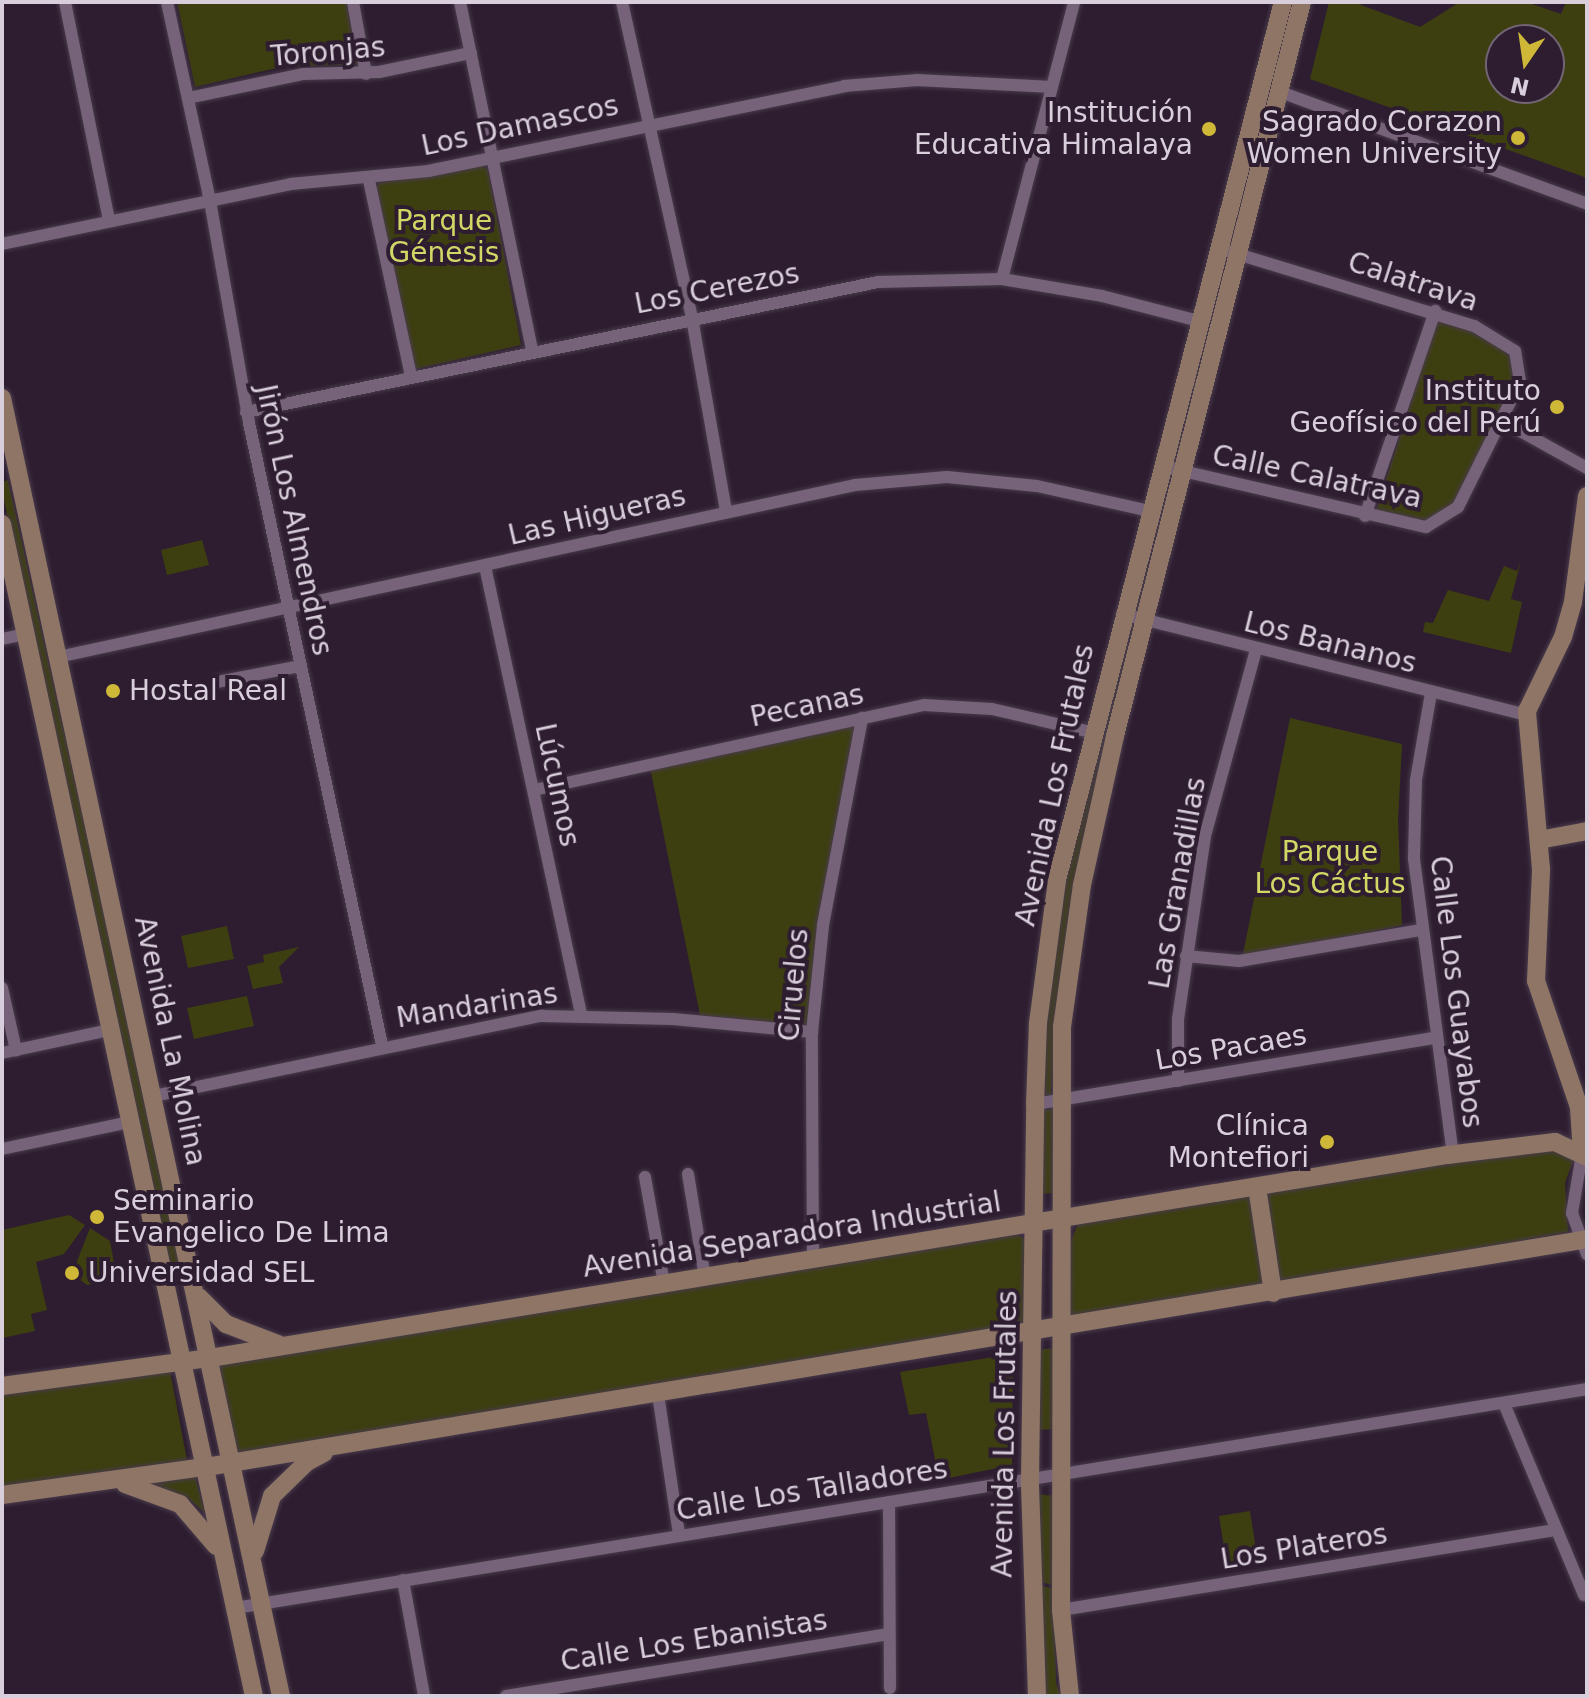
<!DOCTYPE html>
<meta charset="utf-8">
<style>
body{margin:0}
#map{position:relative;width:1589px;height:1698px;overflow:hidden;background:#2e1d30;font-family:"DejaVu Sans",sans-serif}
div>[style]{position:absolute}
.green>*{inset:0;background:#3d3f10}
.roads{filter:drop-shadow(0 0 2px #483b4b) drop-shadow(0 0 2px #483b4b)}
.street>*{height:12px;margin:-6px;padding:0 6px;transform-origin:6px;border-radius:6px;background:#766379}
.secondary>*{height:18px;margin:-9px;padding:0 9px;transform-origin:9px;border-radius:9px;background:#8e7566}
.dots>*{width:22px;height:22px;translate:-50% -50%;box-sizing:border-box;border:4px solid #2e1d30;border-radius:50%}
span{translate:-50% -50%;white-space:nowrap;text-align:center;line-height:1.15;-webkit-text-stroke:8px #2e1d30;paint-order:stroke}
.street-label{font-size:28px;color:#d9cedb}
.poi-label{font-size:28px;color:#d9cedb}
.right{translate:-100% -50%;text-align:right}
.left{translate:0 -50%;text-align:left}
.park-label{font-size:28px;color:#d1d866}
.frame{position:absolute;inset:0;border:4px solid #d9cedb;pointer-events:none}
.north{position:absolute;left:1485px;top:24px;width:80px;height:80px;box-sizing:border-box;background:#2e1d30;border:2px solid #726474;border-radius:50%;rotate:193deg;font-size:22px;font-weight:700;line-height:32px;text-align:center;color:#d9cedb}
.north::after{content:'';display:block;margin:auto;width:28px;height:36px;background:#cfb837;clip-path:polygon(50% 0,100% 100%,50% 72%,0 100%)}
</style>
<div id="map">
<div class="green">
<i style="clip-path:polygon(177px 2px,346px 2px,359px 64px,281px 67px,195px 87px)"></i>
<i style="clip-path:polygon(evenodd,1329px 2px,1353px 2px,1420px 27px,1460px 2px,1526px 2px,1561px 14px,1566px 2px,1587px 2px,1587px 178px,1310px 79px,1329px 2px,1501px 40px,1549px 40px,1549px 88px,1501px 88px,1501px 40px)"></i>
<i style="clip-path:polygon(482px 165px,488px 170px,521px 345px,415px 369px,376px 189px,379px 183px)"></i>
<i style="clip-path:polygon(1437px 321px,1462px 327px,1499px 347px,1514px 360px,1515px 386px,1492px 439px,1447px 515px,1426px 520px,1375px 514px)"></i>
<i style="clip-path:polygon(8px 480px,183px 1270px,178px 1281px,167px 1255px,2px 491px,2px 482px)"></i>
<i style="clip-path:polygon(202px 540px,209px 565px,167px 575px,161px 550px)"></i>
<i style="clip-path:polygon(1521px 561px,1511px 599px,1522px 602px,1511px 653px,1423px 632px,1425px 622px,1433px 623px,1448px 590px,1489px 601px,1504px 566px,1517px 571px)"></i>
<i style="clip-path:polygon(1132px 624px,1136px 629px,1055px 1025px,1051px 1094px,1045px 1097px,1045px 1024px,1065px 878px)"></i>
<i style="clip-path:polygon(1290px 718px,1402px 744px,1398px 820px,1402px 925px,1242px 959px)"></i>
<i style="clip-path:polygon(857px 723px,810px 1026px,700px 1015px,650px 767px)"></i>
<i style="clip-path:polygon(227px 926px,234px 959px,188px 968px,181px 936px)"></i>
<i style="clip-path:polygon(299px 947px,279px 967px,283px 983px,253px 989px,247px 966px,264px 962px,263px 955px)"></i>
<i style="clip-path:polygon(247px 996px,254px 1026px,194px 1039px,187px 1008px)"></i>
<i style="clip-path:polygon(1052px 1109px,1053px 1193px,1040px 1194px,1042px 1110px)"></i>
<i style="clip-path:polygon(1561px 1148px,1574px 1158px,1565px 1183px,1568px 1232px,1070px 1320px,1071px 1240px,1078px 1224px,1322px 1181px)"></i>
<i style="clip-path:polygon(69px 1215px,85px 1225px,64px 1254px,36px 1262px,47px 1310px,31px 1314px,35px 1331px,2px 1338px,2px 1230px)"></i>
<i style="clip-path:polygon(90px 1228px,110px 1241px,117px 1279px,87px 1285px,72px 1274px)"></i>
<i style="clip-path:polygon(1017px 1235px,1026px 1239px,1025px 1324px,238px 1454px,216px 1362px)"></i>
<i style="clip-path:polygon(1054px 1348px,1053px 1429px,1039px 1430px,1038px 1350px)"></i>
<i style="clip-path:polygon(1013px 1354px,1012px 1465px,939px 1480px,926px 1413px,909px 1415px,900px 1372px)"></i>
<i style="clip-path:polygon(170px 1371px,187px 1460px,2px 1487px,2px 1394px)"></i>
<i style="clip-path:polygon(194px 1473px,205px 1513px,187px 1497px,136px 1481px)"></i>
<i style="clip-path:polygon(1038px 1494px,1054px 1496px,1054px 1586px,1039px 1581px)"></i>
<i style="clip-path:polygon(1250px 1511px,1258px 1562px,1227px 1567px,1219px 1516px)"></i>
<i style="clip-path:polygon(1039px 1585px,1054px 1589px,1056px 1683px,1061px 1696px,1045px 1696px)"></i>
</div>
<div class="roads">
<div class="street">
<i style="left:65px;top:2px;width:222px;rotate:78.6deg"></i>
<i style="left:167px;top:2px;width:204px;rotate:77.8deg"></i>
<i style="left:210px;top:201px;width:225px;rotate:80deg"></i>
<i style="left:249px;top:423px;width:636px;rotate:77.93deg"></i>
<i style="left:353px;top:2px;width:73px;rotate:79.8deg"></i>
<i style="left:460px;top:2px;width:356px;rotate:78.3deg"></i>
<i style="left:622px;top:2px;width:324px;rotate:77.5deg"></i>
<i style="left:692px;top:318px;width:196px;rotate:80deg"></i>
<i style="left:1280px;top:92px;width:327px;rotate:20deg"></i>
<i style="left:188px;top:98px;width:117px;rotate:-11.8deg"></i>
<i style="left:303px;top:74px;width:76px;rotate:-1.5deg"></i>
<i style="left:379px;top:72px;width:94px;rotate:-11.7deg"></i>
<i style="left:369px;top:180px;width:200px;rotate:77.9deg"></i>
<i style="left:2px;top:244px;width:295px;rotate:-11.7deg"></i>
<i style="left:291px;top:184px;width:138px;rotate:-5.4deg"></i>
<i style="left:428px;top:171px;width:425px;rotate:-11.5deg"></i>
<i style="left:844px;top:86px;width:74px;rotate:-4.6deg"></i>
<i style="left:918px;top:80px;width:133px;rotate:3deg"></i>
<i style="left:1002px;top:279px;width:286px;rotate:-75.4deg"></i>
<i style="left:246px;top:412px;width:645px;rotate:-11.62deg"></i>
<i style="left:878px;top:282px;width:124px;rotate:-1.4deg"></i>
<i style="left:1002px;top:279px;width:101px;rotate:9.6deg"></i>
<i style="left:1102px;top:296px;width:100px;rotate:14.5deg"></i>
<i style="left:1504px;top:422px;width:95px;rotate:29deg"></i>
<i style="left:1161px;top:466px;width:272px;rotate:13deg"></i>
<i style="left:1426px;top:527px;width:38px;rotate:-32deg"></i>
<i style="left:1458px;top:507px;width:140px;rotate:-63.6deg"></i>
<i style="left:1520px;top:382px;width:31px;rotate:-99deg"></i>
<i style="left:1515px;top:351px;width:48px;rotate:-148.6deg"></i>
<i style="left:1474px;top:326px;width:268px;rotate:-163.1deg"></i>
<i style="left:1365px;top:516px;width:217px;rotate:-71.1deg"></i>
<i style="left:485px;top:566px;width:458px;rotate:77.9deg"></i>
<i style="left:1122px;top:614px;width:417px;rotate:14deg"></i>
<i style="left:2px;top:639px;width:25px;rotate:-12deg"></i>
<i style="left:58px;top:657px;width:815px;rotate:-12.18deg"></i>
<i style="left:855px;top:485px;width:92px;rotate:-5deg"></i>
<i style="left:947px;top:477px;width:90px;rotate:5.7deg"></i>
<i style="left:1037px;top:486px;width:116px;rotate:12.5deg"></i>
<i style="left:217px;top:682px;width:85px;rotate:-10.9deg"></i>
<i style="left:1431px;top:693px;width:88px;rotate:99.8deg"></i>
<i style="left:1416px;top:780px;width:79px;rotate:91.5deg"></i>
<i style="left:1414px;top:859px;width:299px;rotate:82.5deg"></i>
<i style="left:534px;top:790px;width:399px;rotate:-12.3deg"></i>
<i style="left:924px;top:705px;width:68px;rotate:3.4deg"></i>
<i style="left:992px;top:709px;width:102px;rotate:13.1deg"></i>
<i style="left:1186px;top:956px;width:53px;rotate:5.4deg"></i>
<i style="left:1239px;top:961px;width:185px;rotate:-9.7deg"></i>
<i style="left:2px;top:988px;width:64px;rotate:77.3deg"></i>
<i style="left:2px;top:1053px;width:109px;rotate:-12.1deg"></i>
<i style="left:1178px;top:1081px;width:62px;rotate:-90deg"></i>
<i style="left:1178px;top:1019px;width:185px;rotate:-81.6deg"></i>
<i style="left:1205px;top:836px;width:194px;rotate:-74.7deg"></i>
<i style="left:154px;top:1096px;width:396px;rotate:-11.7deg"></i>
<i style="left:542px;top:1016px;width:131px;rotate:1.3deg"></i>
<i style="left:673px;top:1019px;width:140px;rotate:5.3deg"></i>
<i style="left:1035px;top:1104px;width:404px;rotate:-9.4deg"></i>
<i style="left:2px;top:1149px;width:131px;rotate:-11.9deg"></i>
<i style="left:1582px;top:1154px;width:60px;rotate:99.6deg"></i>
<i style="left:1572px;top:1213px;width:44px;rotate:69.9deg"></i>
<i style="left:688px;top:1174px;width:105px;rotate:80.7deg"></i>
<i style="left:645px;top:1177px;width:109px;rotate:79.9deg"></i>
<i style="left:813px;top:1260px;width:228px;rotate:-90.3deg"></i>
<i style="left:812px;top:1032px;width:108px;rotate:-84.1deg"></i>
<i style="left:823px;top:925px;width:211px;rotate:-79.3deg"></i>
<i style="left:658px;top:1394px;width:143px;rotate:81.5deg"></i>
<i style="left:1505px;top:1406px;width:205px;rotate:67.3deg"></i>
<i style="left:889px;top:1502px;width:186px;rotate:89.7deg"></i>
<i style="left:403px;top:1580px;width:118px;rotate:79.7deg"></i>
<i style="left:235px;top:1608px;width:1370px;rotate:-9.2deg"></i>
<i style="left:1061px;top:1610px;width:499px;rotate:-9.2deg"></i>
<i style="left:506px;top:1696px;width:388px;rotate:-9.2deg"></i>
</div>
<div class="secondary">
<i style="left:2px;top:398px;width:1328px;rotate:77.87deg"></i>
<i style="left:2px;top:524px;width:1199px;rotate:77.87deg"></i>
<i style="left:1539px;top:840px;width:49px;rotate:-10.6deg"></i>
<i style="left:1582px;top:1154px;width:47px;rotate:-93.7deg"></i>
<i style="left:1579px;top:1107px;width:133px;rotate:-108.8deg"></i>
<i style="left:1536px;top:981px;width:112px;rotate:-87.4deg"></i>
<i style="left:1541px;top:869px;width:159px;rotate:-95.1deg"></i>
<i style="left:1527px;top:711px;width:82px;rotate:-64.1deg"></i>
<i style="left:1563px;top:637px;width:36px;rotate:-74deg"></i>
<i style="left:1573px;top:602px;width:107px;rotate:-82.5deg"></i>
<i style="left:1257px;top:1187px;width:107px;rotate:81.4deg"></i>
<i style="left:199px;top:1297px;width:38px;rotate:45deg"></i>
<i style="left:226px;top:1324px;width:56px;rotate:21deg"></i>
<i style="left:2px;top:1386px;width:210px;rotate:-7.7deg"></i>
<i style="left:210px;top:1358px;width:1254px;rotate:-9.32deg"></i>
<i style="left:1447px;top:1155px;width:109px;rotate:-6.9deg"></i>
<i style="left:1555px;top:1142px;width:35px;rotate:25deg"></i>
<i style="left:125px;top:1484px;width:59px;rotate:20deg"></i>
<i style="left:180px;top:1504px;width:55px;rotate:49.4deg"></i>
<i style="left:2px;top:1495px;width:212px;rotate:-7.9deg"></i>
<i style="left:212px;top:1466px;width:1394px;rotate:-9.37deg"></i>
<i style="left:255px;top:1551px;width:58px;rotate:-72.8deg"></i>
<i style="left:272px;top:1496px;width:49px;rotate:-44.2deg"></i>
<i style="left:307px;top:1462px;width:19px;rotate:-28deg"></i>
<i style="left:1037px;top:1696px;width:216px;rotate:-91.9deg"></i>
<i style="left:1030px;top:1480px;width:376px;rotate:-89.2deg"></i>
<i style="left:1035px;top:1104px;width:81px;rotate:-87.9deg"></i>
<i style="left:1038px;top:1023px;width:144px;rotate:-82.4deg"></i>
<i style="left:1057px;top:880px;width:907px;rotate:-75.57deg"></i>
<i style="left:1070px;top:1696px;width:86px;rotate:-96deg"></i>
<i style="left:1061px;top:1610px;width:583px;rotate:-89.9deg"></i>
<i style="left:1062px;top:1027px;width:143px;rotate:-82deg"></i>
<i style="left:1082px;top:885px;width:153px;rotate:-77.5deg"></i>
<i style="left:1115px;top:736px;width:757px;rotate:-75.71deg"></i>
</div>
</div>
<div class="dots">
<i style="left:1209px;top:129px;background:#cfb837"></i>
<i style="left:1518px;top:138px;background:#cfb837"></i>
<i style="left:1557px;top:407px;background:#cfb837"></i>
<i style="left:113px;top:691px;background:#cfb837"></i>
<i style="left:1327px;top:1142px;background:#cfb837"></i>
<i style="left:97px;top:1217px;background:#cfb837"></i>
<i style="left:72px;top:1273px;background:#cfb837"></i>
</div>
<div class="street-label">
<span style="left:328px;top:52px;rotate:-5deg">Toronjas</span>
<span style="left:520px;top:126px;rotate:-12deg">Los Damascos</span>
<span style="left:1413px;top:282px;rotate:18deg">Calatrava</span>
<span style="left:717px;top:289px;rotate:-11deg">Los Cerezos</span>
<span style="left:1317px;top:477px;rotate:12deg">Calle Calatrava</span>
<span style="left:597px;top:516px;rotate:-13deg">Las Higueras</span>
<span style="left:294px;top:520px;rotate:78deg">Jirón Los Almendros</span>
<span style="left:1330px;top:643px;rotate:14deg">Los Bananos</span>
<span style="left:807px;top:706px;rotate:-12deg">Pecanas</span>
<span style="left:557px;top:785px;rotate:78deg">Lúcumos</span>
<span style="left:1055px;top:785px;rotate:-78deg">Avenida Los Frutales</span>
<span style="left:1178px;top:883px;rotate:-80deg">Las Granadillas</span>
<span style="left:794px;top:985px;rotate:-85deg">Ciruelos</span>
<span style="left:1456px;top:992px;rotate:83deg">Calle Los Guayabos</span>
<span style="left:477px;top:1006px;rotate:-9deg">Mandarinas</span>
<span style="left:170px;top:1041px;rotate:78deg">Avenida La Molina</span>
<span style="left:1231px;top:1048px;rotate:-10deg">Los Pacaes</span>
<span style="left:792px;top:1235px;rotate:-9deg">Avenida Separadora Industrial</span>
<span style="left:1005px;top:1434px;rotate:-89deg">Avenida Los Frutales</span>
<span style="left:812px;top:1490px;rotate:-9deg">Calle Los Talladores</span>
<span style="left:1304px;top:1547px;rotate:-9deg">Los Plateros</span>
<span style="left:694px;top:1641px;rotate:-9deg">Calle Los Ebanistas</span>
</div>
<div class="poi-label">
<span class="right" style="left:1193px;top:129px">Institución<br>Educativa Himalaya</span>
<span class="right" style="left:1502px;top:138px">Sagrado Corazon<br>Women University</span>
<span class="right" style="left:1541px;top:407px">Instituto<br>Geofísico del Perú</span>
<span class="left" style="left:129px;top:691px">Hostal Real</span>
<span class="right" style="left:1309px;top:1142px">Clínica<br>Montefiori</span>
<span class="left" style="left:113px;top:1217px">Seminario<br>Evangelico De Lima</span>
<span class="left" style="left:88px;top:1273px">Universidad SEL</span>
</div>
<div class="park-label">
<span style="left:444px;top:237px">Parque<br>Génesis</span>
<span style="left:1330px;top:868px">Parque<br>Los Cáctus</span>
</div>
<div class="frame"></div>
<div class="north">N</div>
</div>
